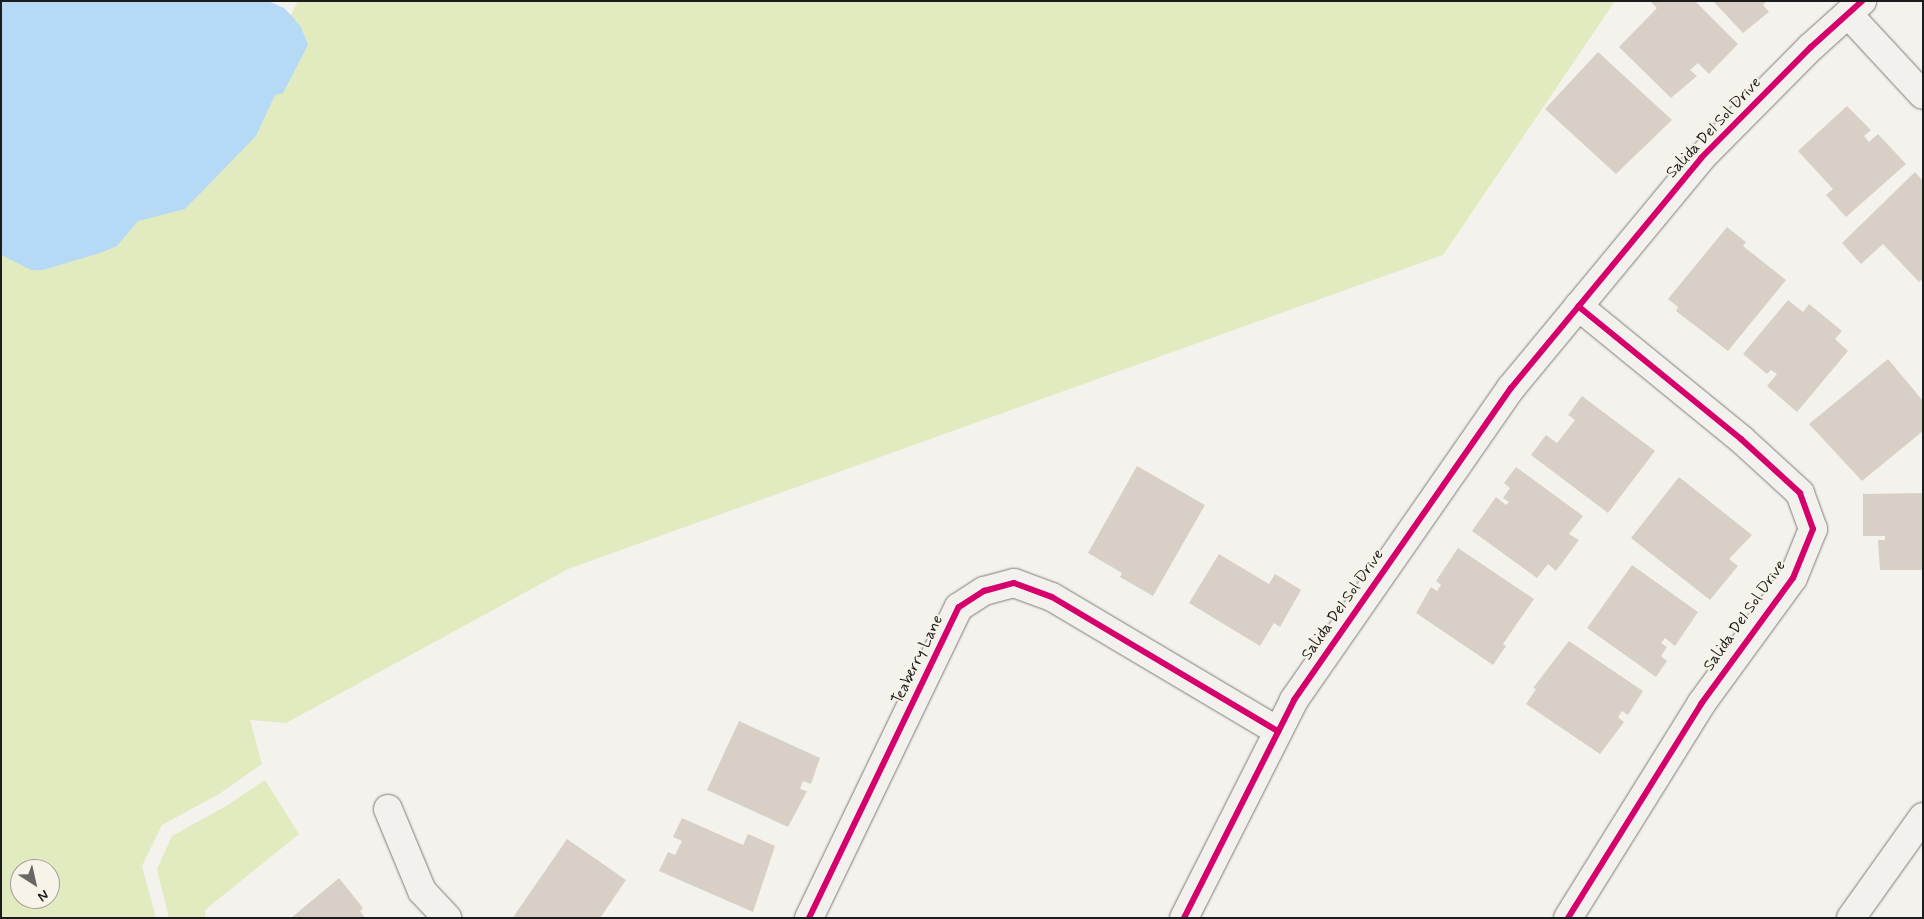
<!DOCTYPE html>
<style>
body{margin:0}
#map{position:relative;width:1924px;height:919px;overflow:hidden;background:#f4f2ec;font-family:Mynerve,sans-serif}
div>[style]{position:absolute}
.green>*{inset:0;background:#e1ebbf}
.water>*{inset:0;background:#b6daf6}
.building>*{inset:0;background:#d8d0c6}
.roads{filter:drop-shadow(0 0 1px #7d7c7a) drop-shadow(0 0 1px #7d7c7a)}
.street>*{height:28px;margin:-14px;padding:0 14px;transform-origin:14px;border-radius:14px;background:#f2f1ed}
.secondary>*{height:28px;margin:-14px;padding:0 14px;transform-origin:14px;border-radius:14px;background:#f2f1ed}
.cycleway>*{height:6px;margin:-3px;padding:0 3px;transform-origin:3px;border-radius:3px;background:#d6006c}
span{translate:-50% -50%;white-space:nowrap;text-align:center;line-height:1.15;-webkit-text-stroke:4px #f7f3e8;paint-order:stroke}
.street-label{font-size:16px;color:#1c1c1c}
.frame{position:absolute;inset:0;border:2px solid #1c1c1c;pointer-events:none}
.north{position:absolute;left:10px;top:859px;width:50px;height:50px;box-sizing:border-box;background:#f7f3e8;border:1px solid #9f9d96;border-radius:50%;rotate:145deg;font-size:14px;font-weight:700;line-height:20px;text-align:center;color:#1c1c1c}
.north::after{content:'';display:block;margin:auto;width:18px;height:22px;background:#686765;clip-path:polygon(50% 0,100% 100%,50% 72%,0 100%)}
</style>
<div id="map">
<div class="green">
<i style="clip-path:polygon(evenodd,298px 1px,1615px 1px,1443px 255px,568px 569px,286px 723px,250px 720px,262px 764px,219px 794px,162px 825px,142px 866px,156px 918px,1px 918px,1px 255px,23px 265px,288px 21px,298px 1px,20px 869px,50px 869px,50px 899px,20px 899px,20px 869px)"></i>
<i style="clip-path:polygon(265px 780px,299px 834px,205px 910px,205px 918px,169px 918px,157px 869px,172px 836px,226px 806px)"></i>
</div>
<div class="water">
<i style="clip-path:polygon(1px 1px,268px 1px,284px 8px,291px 15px,301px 27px,308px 45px,283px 93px,275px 95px,256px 136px,185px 209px,138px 221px,117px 246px,100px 253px,43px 270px,31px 270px,1px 255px)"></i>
</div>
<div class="building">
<i style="clip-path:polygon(1650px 1px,1695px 1px,1738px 44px,1709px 74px,1698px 63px,1690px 70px,1697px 76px,1671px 98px,1619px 47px,1657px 8px)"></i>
<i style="clip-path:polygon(1713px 1px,1767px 1px,1763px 5px,1769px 12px,1743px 33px)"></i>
<i style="clip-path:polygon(1598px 52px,1672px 120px,1616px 174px,1545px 109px)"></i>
<i style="clip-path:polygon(1847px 106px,1871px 130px,1864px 136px,1869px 142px,1878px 134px,1906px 164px,1846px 217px,1826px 195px,1833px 189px,1798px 151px)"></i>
<i style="clip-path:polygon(1915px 172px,1923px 181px,1923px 279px,1919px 282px,1883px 244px,1861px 264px,1842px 243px)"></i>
<i style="clip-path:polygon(1727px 227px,1746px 242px,1743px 246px,1786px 280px,1728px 351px,1676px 311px,1678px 307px,1668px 299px)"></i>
<i style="clip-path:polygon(1788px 300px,1803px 312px,1809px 304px,1842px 331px,1835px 339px,1848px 351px,1797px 412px,1767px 386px,1777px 374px,1771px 370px,1767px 374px,1743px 354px)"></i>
<i style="clip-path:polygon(1888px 359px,1923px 401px,1923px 431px,1862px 481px,1809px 424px)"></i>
<i style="clip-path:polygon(1582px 396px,1655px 451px,1608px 513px,1531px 455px,1546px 435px,1557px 443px,1575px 420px,1568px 415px)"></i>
<i style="clip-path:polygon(1137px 466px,1205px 505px,1153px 596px,1120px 577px,1122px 573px,1088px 553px)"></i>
<i style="clip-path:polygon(1516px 467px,1583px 516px,1569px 534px,1579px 540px,1556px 571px,1548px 564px,1537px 578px,1472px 531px,1496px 497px,1506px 505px,1509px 502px,1503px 498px,1510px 488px,1504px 483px)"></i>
<i style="clip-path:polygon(1679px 477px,1752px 535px,1729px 559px,1738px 566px,1710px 600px,1631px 538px)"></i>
<i style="clip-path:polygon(1923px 493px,1923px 570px,1880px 570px,1878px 540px,1885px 540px,1885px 536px,1863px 536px,1863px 494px)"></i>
<i style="clip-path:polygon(1458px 548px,1534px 599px,1503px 644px,1506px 646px,1493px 665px,1416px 613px,1431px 587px,1437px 591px,1441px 585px,1436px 581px)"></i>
<i style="clip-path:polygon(1219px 554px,1269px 584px,1275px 574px,1301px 590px,1280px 627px,1274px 623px,1260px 646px,1189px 603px)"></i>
<i style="clip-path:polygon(1632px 565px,1698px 612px,1675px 646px,1665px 638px,1661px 643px,1667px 647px,1661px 656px,1667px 661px,1656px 677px,1587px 628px)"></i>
<i style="clip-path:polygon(1569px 641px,1643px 691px,1628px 715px,1622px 711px,1618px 717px,1624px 722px,1600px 754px,1526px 704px,1536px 689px,1533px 688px)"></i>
<i style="clip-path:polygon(739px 721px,820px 758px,811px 784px,803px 781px,800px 789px,807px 791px,788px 827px,707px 790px)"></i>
<i style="clip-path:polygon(682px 818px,743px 845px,748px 834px,775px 846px,753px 912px,659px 871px,668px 852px,675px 855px,682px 841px,673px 837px)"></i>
<i style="clip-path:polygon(567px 839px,626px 880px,600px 918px,516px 918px,514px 916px)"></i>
<i style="clip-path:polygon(339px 878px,363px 908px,360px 911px,365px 918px,291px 918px)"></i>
</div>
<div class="roads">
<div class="street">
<i style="left:1848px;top:14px;width:110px;rotate:47.2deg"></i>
<i style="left:388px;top:809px;width:89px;rotate:67.5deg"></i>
<i style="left:422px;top:891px;width:37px;rotate:47deg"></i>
<i style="left:809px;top:918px;width:345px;rotate:-64.3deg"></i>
<i style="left:959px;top:607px;width:30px;rotate:-33deg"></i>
<i style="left:984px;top:591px;width:31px;rotate:-15deg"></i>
<i style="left:1014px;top:583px;width:40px;rotate:20.2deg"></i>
<i style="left:1052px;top:597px;width:263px;rotate:30.7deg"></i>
<i style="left:1184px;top:918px;width:244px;rotate:-63.2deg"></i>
<i style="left:1294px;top:700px;width:380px;rotate:-55.2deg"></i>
<i style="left:1511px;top:388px;width:298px;rotate:-50.4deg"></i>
<i style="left:1701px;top:158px;width:156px;rotate:-45.3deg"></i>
<i style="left:1811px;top:47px;width:69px;rotate:-42deg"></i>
<i style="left:1568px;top:918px;width:252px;rotate:-58.1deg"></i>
<i style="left:1701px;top:704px;width:156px;rotate:-53.9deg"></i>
<i style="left:1793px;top:578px;width:53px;rotate:-67.8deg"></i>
<i style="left:1813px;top:529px;width:38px;rotate:-110deg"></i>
<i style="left:1800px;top:493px;width:80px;rotate:-137.5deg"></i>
<i style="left:1741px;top:439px;width:210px;rotate:-140.8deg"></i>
</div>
<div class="secondary">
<i style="left:1851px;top:918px;width:124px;rotate:-54.5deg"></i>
</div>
</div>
<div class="cycleway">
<i style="left:809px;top:918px;width:345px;rotate:-64.3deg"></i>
<i style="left:959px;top:607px;width:30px;rotate:-33deg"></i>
<i style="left:984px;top:591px;width:31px;rotate:-15deg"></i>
<i style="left:1014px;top:583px;width:40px;rotate:20.2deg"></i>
<i style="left:1052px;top:597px;width:263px;rotate:30.7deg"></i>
<i style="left:1184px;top:918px;width:244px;rotate:-63.2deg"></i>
<i style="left:1294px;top:700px;width:380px;rotate:-55.2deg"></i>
<i style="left:1511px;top:388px;width:298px;rotate:-50.4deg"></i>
<i style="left:1701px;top:158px;width:156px;rotate:-45.3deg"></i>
<i style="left:1811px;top:47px;width:69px;rotate:-42deg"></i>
<i style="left:1568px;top:918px;width:252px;rotate:-58.1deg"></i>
<i style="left:1701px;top:704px;width:156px;rotate:-53.9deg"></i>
<i style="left:1793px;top:578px;width:53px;rotate:-67.8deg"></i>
<i style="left:1813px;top:529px;width:38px;rotate:-110deg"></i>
<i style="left:1800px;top:493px;width:80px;rotate:-137.5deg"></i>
<i style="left:1741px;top:439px;width:210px;rotate:-140.8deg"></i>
</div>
<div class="street-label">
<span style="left:1714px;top:128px;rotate:-47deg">Salida Del Sol Drive</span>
<span style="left:1343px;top:605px;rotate:-55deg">Salida Del Sol Drive</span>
<span style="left:1745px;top:616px;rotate:-55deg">Salida Del Sol Drive</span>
<span style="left:918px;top:660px;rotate:-64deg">Teaberry Lane</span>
</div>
<div class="frame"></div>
<div class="north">N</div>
</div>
